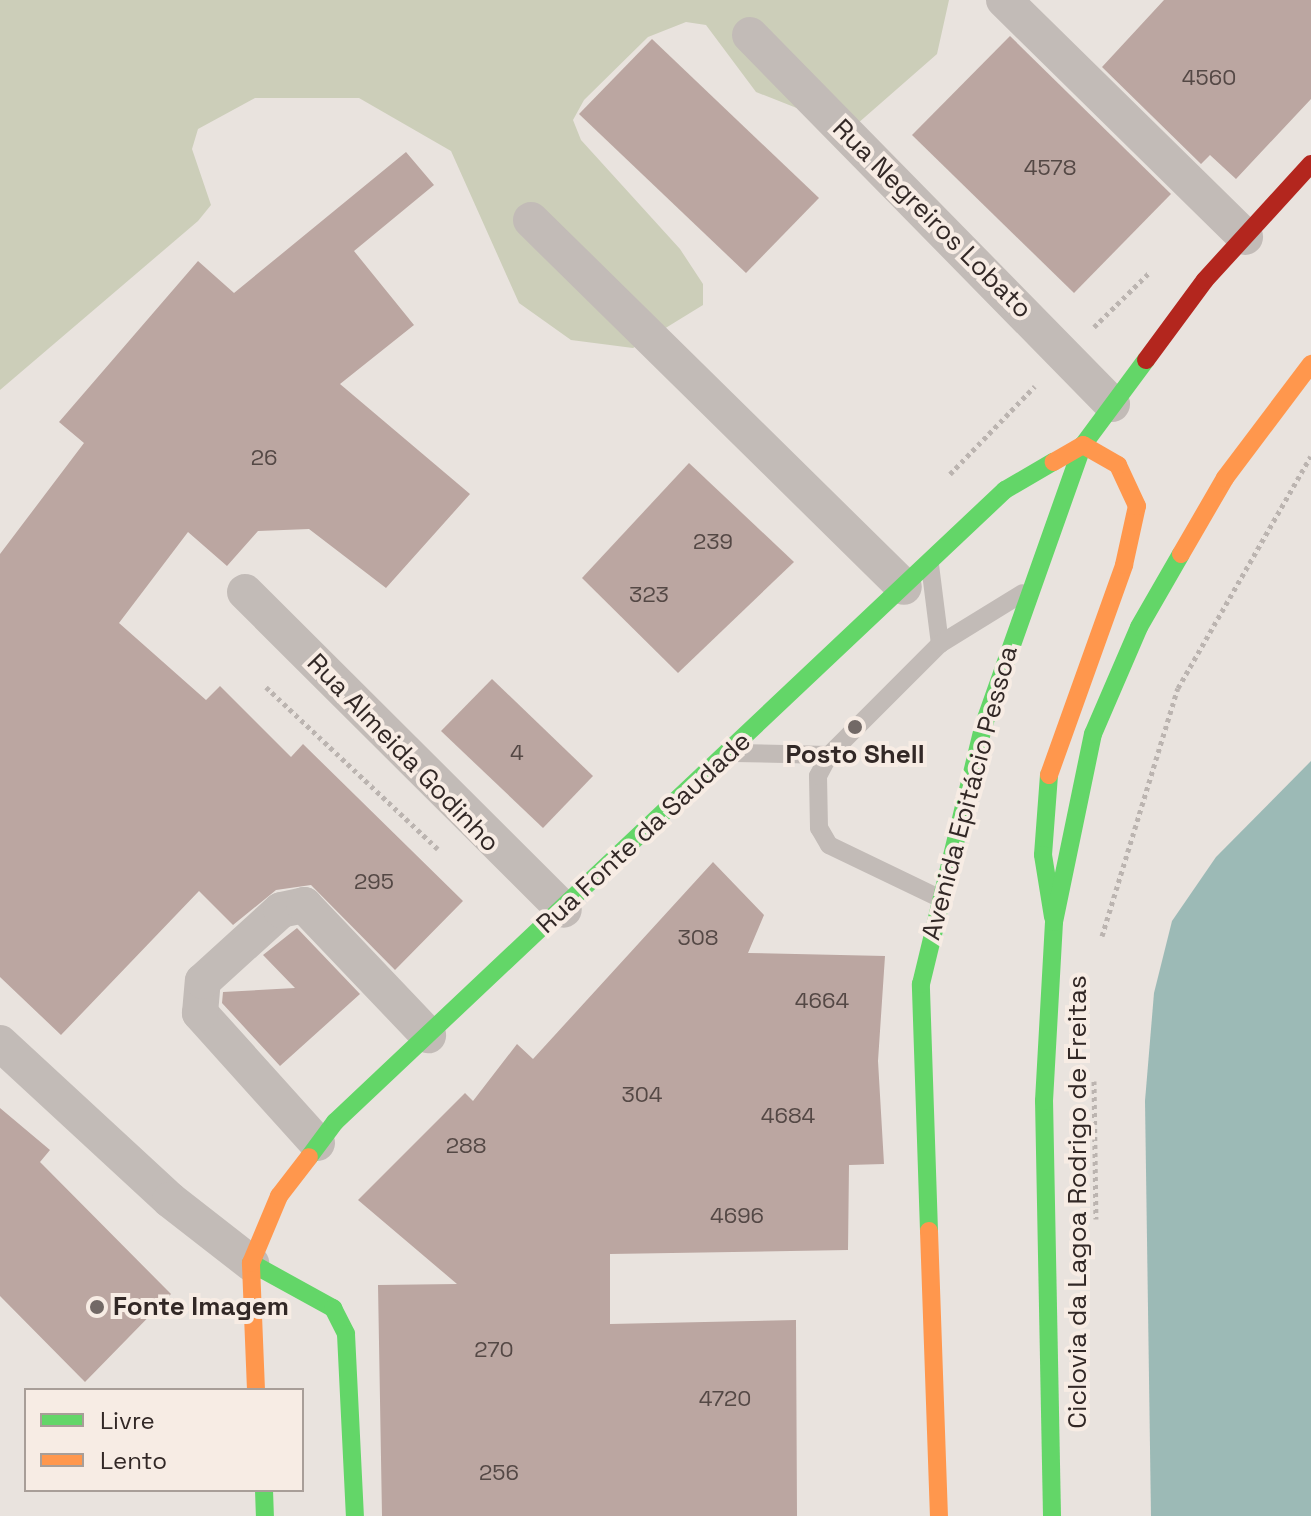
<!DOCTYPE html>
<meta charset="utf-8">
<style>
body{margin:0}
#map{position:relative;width:1311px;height:1516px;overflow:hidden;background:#e9e3de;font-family:"Space Grotesk",sans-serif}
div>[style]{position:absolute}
.green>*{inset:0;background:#ccceb9}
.water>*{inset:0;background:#9cbab6}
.building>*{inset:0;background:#bba6a1}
.path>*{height:5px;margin-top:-2.5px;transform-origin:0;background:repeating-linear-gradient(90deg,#bbb4b0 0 4px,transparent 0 8px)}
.lane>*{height:18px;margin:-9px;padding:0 9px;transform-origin:9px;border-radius:9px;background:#c2bbb7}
.street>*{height:36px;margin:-18px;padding:0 18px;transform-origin:18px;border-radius:18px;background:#c2bbb7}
.fast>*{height:18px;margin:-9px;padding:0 9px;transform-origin:9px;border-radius:9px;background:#63d668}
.slow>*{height:18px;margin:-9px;padding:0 9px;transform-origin:9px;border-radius:9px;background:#ff974d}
.jam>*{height:18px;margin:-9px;padding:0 9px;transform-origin:9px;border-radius:9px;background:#b3261e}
.dots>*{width:22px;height:22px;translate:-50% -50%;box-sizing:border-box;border:4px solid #f7ece4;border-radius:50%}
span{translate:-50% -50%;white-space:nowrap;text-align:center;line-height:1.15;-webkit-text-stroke:8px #f7ece4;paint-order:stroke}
.number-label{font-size:22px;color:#544845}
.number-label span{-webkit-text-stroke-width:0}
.street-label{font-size:26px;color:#322826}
.poi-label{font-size:26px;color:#322826;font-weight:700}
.left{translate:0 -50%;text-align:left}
.legend{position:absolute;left:24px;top:1388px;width:280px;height:104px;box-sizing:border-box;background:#f7ece4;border:2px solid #a89e98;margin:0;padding:10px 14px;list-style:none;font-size:24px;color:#322826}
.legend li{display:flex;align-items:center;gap:16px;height:40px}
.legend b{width:40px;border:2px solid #a89e98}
</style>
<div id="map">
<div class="green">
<i style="clip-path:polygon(0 0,949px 0,937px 54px,857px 124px,837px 124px,756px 92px,706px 25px,686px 22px,648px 37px,584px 100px,573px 120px,581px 140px,680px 249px,703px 284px,703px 305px,633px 348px,571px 340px,519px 303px,451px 151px,359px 98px,255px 98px,198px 129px,192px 149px,211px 205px,198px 221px,0 390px)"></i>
</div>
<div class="water">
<i style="clip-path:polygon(1311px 761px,1311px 1516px,1151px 1516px,1145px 1101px,1154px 993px,1172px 921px,1216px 857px)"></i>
</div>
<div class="building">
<i style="clip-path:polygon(1164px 0,1311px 0,1311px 99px,1236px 179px,1210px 155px,1201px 164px,1102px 67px)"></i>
<i style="clip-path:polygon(1010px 36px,1171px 194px,1074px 293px,912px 135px)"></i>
<i style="clip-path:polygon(652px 39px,819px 198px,746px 273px,579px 114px)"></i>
<i style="clip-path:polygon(406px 152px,434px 185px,354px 251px,414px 325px,340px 384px,470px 494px,386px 588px,309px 529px,258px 531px,227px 566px,188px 532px,119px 623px,206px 700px,220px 686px,291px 757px,303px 744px,463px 901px,395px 970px,311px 885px,276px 890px,233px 925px,199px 891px,61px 1035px,0 977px,0 554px,84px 443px,59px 422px,198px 261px,234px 293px)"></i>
<i style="clip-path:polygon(689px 463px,794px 562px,678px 673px,582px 578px)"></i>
<i style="clip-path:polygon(492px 679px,593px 776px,543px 828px,441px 731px)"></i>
<i style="clip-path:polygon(713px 862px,764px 915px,748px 953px,885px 956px,878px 1061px,884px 1164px,849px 1165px,848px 1250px,610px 1254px,610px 1324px,796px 1320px,797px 1516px,382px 1516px,378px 1285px,457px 1284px,358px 1200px,465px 1093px,473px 1101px,517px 1044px,533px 1059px)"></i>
<i style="clip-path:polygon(297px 928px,360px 994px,280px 1066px,222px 1003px,223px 992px,295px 988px,263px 955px)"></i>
<i style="clip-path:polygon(0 1108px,50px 1150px,40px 1162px,171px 1294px,85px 1382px,0 1296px)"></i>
</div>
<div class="path">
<i style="left:1094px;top:327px;width:78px;rotate:-44.5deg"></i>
<i style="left:950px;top:474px;width:122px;rotate:-46deg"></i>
<i style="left:266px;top:687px;width:236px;rotate:43.3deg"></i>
<i style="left:1102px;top:936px;width:259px;rotate:-73deg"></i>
<i style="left:1178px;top:688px;width:267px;rotate:-60.2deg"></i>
<i style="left:1094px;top:1081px;width:138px;rotate:89.2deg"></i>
</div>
<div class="lane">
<i style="left:930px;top:565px;width:80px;rotate:82.8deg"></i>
<i style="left:735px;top:753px;width:94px;rotate:1.2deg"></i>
<i style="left:939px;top:898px;width:122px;rotate:-154.3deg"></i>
<i style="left:829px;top:845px;width:20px;rotate:-120deg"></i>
<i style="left:819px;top:828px;width:52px;rotate:-91.1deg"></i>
<i style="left:818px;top:776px;width:24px;rotate:-62deg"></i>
<i style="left:829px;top:755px;width:157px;rotate:-45deg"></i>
<i style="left:940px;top:644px;width:97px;rotate:-31.6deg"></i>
</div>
<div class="street">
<i style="left:1004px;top:0;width:338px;rotate:44.5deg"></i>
<i style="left:750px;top:35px;width:517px;rotate:45.55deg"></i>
<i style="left:531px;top:220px;width:523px;rotate:44.54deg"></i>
<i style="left:245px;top:592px;width:450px;rotate:44.9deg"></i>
<i style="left:0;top:1043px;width:231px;rotate:42.7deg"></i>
<i style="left:170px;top:1200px;width:103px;rotate:37.9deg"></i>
<i style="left:317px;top:1143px;width:175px;rotate:-132deg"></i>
<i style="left:200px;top:1013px;width:32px;rotate:-85deg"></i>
<i style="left:203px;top:981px;width:105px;rotate:-42.3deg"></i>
<i style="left:281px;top:910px;width:24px;rotate:-12deg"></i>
<i style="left:304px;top:905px;width:180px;rotate:46.4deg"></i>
</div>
<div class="fast">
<i style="left:1049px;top:775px;width:80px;rotate:94.3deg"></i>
<i style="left:1043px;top:855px;width:63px;rotate:80.8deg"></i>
<i style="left:309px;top:1157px;width:44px;rotate:-53.4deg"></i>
<i style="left:335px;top:1122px;width:921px;rotate:-43.33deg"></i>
<i style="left:1005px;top:490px;width:56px;rotate:-30.3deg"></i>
<i style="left:929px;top:1231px;width:247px;rotate:-91.9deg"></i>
<i style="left:921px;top:984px;width:268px;rotate:-76.4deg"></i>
<i style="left:984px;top:724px;width:296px;rotate:-70.5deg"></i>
<i style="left:1083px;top:445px;width:106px;rotate:-53.5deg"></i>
<i style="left:251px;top:1263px;width:94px;rotate:28.8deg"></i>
<i style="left:333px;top:1308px;width:29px;rotate:63deg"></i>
<i style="left:346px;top:1334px;width:182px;rotate:87.2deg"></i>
<i style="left:264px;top:1490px;width:26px;rotate:88deg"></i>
<i style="left:1052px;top:1516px;width:415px;rotate:-91.1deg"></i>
<i style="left:1044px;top:1101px;width:179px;rotate:-86.8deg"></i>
<i style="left:1054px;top:922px;width:192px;rotate:-78.3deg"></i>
<i style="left:1093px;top:734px;width:116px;rotate:-66.7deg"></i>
<i style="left:1139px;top:627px;width:84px;rotate:-60.1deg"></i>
</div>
<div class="slow">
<i style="left:1181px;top:554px;width:88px;rotate:-59.9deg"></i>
<i style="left:1225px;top:478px;width:143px;rotate:-53deg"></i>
<i style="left:1049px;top:775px;width:223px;rotate:-70.3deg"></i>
<i style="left:1124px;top:565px;width:60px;rotate:-77.6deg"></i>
<i style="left:1137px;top:506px;width:45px;rotate:-114.9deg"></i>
<i style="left:1118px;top:465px;width:40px;rotate:-150.3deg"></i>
<i style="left:1083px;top:445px;width:34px;rotate:150deg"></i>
<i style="left:929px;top:1231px;width:285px;rotate:88deg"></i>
<i style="left:256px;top:1390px;width:127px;rotate:-92.3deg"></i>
<i style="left:251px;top:1263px;width:73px;rotate:-67.3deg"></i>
<i style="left:279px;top:1196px;width:49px;rotate:-52.4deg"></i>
</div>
<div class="jam">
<i style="left:1146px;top:360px;width:99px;rotate:-53.6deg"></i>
<i style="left:1205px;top:280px;width:157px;rotate:-47.6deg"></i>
</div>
<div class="dots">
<i style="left:855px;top:727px;background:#726966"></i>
<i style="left:97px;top:1307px;background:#726966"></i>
</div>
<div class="number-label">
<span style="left:1209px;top:78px">4560</span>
<span style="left:1050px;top:168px">4578</span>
<span style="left:264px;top:458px">26</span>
<span style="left:713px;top:542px">239</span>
<span style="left:649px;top:595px">323</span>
<span style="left:517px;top:753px">4</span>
<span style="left:374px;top:882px">295</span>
<span style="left:698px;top:938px">308</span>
<span style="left:822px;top:1001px">4664</span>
<span style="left:642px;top:1095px">304</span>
<span style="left:788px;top:1116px">4684</span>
<span style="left:466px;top:1146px">288</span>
<span style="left:737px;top:1216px">4696</span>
<span style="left:494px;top:1350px">270</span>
<span style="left:725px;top:1399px">4720</span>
<span style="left:499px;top:1473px">256</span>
</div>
<div class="street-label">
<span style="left:932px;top:219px;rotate:45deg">Rua Negreiros Lobato</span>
<span style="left:403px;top:753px;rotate:46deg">Rua Almeida Godinho</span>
<span style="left:970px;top:793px;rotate:-75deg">Avenida Epitácio Pessoa</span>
<span style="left:644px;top:833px;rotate:-43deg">Rua Fonte da Saudade</span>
<span style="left:1078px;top:1202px;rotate:-90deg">Ciclovia da Lagoa Rodrigo de Freitas</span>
</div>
<div class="poi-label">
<span style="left:855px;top:755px">Posto Shell</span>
<span class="left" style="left:113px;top:1307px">Fonte Imagem</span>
</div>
<ul class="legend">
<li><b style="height:10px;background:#63d668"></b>Livre</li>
<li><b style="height:10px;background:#ff974d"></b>Lento</li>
</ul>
</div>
